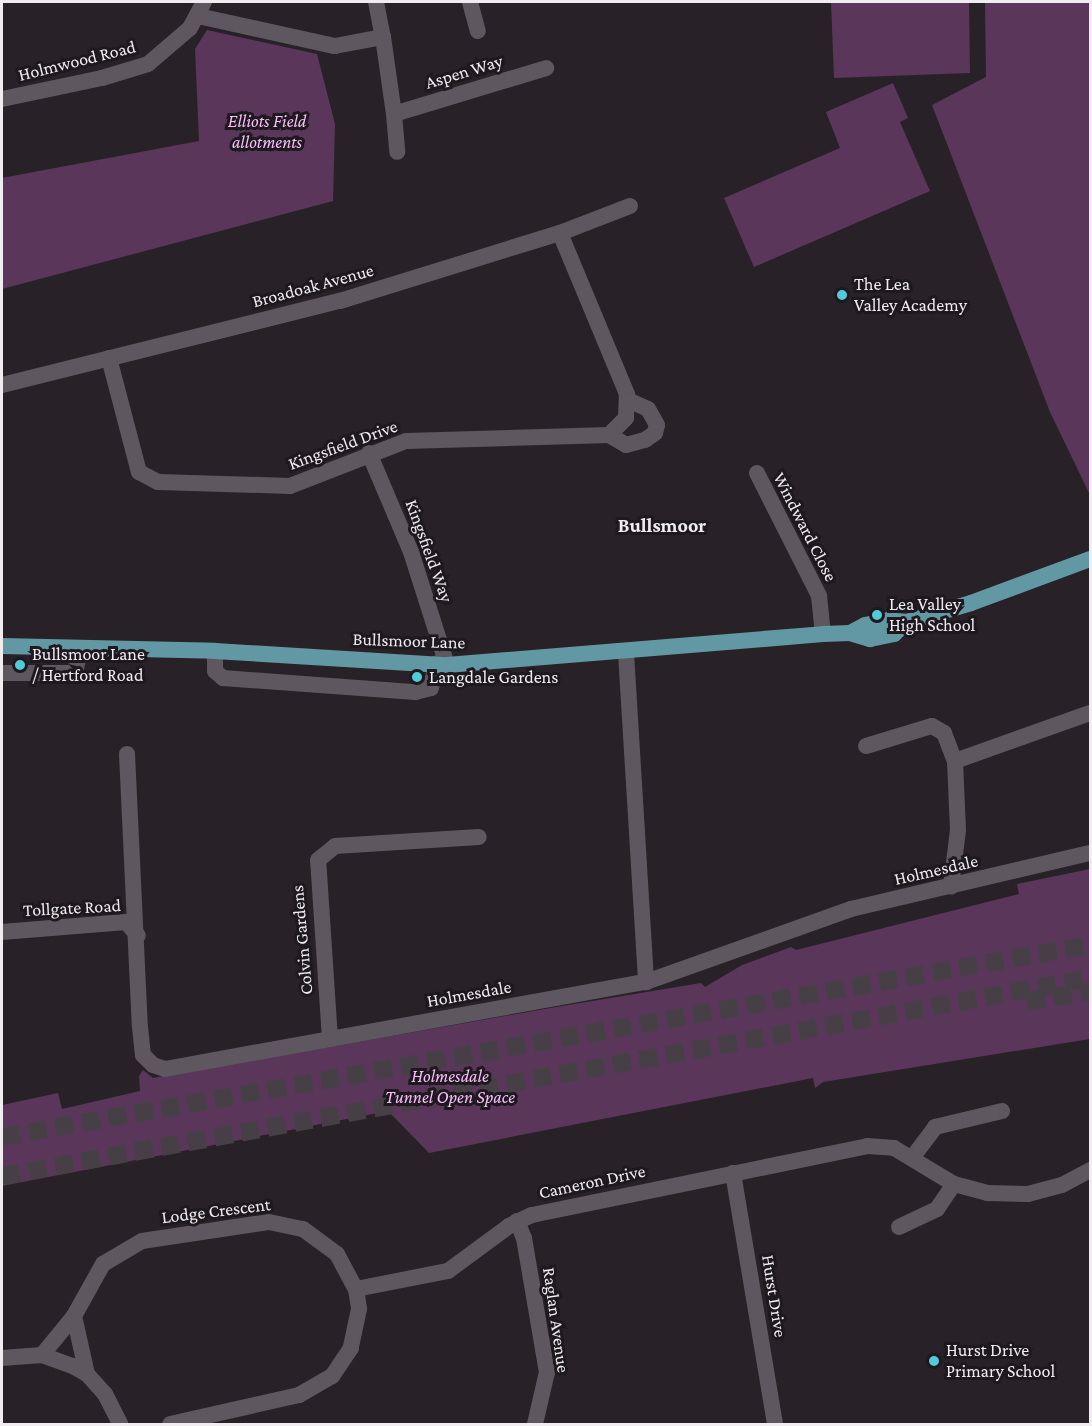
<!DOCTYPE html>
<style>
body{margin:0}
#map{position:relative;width:1092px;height:1426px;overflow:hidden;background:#282228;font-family:"Crimson Pro",serif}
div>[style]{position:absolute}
.green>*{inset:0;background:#59365a}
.motorway-tunnel>*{height:18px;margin-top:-9px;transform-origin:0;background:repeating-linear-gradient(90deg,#464046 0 18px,transparent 0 27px)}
.minor>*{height:16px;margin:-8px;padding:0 8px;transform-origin:8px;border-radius:8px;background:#5f575f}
.primary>*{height:16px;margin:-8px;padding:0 8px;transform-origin:8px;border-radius:8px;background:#6198a3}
.dots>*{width:16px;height:16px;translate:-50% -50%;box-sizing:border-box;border:3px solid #1e181f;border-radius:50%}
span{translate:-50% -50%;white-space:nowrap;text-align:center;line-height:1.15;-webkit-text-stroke:6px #1e181f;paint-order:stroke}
.street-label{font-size:18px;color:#f0ecf0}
.park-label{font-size:18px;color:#fbbffc;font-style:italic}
.poi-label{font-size:18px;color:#f0ecf0}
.left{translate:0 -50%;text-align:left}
.neighbourhood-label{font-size:20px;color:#f0ecf0;font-weight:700}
.frame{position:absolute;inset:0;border:3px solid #f0ecf0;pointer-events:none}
</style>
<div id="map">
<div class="green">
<i style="clip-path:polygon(831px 2px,969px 2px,970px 73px,834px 78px)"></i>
<i style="clip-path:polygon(985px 2px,1090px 2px,1090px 495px,1050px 412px,932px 105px,986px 77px)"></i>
<i style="clip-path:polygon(207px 30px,317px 54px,335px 124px,333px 201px,2px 289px,2px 178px,199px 141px,195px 49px)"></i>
<i style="clip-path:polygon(893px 83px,908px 118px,900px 122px,930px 191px,754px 267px,724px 198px,840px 148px,826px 112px)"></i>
<i style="clip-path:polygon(1090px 869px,1090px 1039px,823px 1082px,815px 1088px,813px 1078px,429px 1153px,388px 1111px,2px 1186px,2px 1105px,58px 1093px,62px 1109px,140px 1091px,139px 1076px,143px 1070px,153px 1078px,556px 1007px,701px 983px,705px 987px,742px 965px,791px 947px,796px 950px,1019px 894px,1017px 884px)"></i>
</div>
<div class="motorway-tunnel">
<i style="left:1027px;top:1001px;width:64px;rotate:-8.1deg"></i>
<i style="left:2px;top:1137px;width:1105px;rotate:-10.01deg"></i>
<i style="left:2px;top:1176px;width:1106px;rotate:-10.31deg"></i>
</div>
<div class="minor">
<i style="left:376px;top:2px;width:36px;rotate:79deg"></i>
<i style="left:470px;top:2px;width:30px;rotate:75deg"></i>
<i style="left:198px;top:16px;width:140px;rotate:12.4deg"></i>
<i style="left:335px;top:46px;width:49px;rotate:-10.6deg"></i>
<i style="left:383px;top:37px;width:78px;rotate:81.9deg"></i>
<i style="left:394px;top:114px;width:159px;rotate:-16.8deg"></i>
<i style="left:2px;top:99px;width:102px;rotate:-11.9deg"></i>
<i style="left:102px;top:78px;width:48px;rotate:-16.9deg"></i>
<i style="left:148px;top:64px;width:55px;rotate:-40.6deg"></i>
<i style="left:190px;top:28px;width:30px;rotate:-62deg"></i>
<i style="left:394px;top:114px;width:38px;rotate:85deg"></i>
<i style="left:109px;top:358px;width:118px;rotate:75.3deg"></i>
<i style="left:139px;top:472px;width:21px;rotate:28deg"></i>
<i style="left:158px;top:482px;width:132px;rotate:1.7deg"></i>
<i style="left:290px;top:486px;width:124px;rotate:-21.2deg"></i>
<i style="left:406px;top:441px;width:203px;rotate:-1.7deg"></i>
<i style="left:609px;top:435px;width:24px;rotate:-45deg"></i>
<i style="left:626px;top:418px;width:24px;rotate:-88deg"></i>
<i style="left:627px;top:394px;width:174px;rotate:-112.6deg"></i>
<i style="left:2px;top:385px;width:348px;rotate:-14deg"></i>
<i style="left:340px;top:301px;width:230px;rotate:-17.2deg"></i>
<i style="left:560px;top:233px;width:75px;rotate:-21.1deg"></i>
<i style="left:609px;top:435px;width:20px;rotate:30deg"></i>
<i style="left:626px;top:445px;width:20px;rotate:-15deg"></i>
<i style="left:645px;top:440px;width:12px;rotate:-35deg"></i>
<i style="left:655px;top:433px;width:8px;rotate:-76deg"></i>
<i style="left:657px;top:425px;width:18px;rotate:-119deg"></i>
<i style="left:648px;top:409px;width:22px;rotate:-156deg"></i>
<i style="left:369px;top:453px;width:108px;rotate:67deg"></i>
<i style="left:411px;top:552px;width:119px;rotate:72.3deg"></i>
<i style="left:757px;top:473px;width:138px;rotate:63.2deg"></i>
<i style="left:819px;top:596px;width:38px;rotate:84deg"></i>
<i style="left:215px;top:651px;width:20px;rotate:90deg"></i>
<i style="left:215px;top:671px;width:11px;rotate:41deg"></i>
<i style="left:223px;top:678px;width:193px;rotate:4.2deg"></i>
<i style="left:415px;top:692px;width:16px;rotate:-14deg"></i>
<i style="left:431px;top:688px;width:25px;rotate:-78deg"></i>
<i style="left:626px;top:653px;width:330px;rotate:86.5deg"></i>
<i style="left:2px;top:673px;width:73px"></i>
<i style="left:75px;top:673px;width:25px;rotate:-78deg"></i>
<i style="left:866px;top:746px;width:69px;rotate:-16.9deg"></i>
<i style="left:932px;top:726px;width:14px;rotate:30deg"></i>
<i style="left:944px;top:733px;width:30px;rotate:69deg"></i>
<i style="left:955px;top:761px;width:69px;rotate:87.5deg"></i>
<i style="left:958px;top:830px;width:57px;rotate:97deg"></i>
<i style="left:127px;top:754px;width:273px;rotate:87.3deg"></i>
<i style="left:140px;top:1027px;width:28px;rotate:84deg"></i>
<i style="left:143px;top:1055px;width:14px;rotate:45deg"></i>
<i style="left:153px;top:1065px;width:13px;rotate:18deg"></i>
<i style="left:165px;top:1069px;width:489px;rotate:-10.3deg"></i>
<i style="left:646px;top:982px;width:218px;rotate:-19.6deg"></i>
<i style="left:851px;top:909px;width:245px;rotate:-13.2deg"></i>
<i style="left:955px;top:761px;width:143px;rotate:-19.6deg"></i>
<i style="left:2px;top:932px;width:124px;rotate:-4.6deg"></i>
<i style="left:126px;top:922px;width:18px;rotate:49deg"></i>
<i style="left:330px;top:1039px;width:179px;rotate:-93.8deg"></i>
<i style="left:318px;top:860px;width:22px;rotate:-39deg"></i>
<i style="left:335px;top:846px;width:144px;rotate:-3.6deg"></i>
<i style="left:912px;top:1158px;width:39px;rotate:-53deg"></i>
<i style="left:935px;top:1127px;width:69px;rotate:-13.4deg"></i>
<i style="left:733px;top:1173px;width:254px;rotate:80.5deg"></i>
<i style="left:517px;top:1221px;width:18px;rotate:68deg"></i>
<i style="left:524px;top:1238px;width:136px;rotate:80.3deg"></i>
<i style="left:547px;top:1372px;width:53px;rotate:103deg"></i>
<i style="left:899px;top:1227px;width:42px;rotate:-25.3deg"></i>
<i style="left:937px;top:1209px;width:30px;rotate:-56deg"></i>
<i style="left:954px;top:1184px;width:34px;rotate:15deg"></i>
<i style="left:987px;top:1193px;width:41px;rotate:1.4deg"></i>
<i style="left:1028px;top:1194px;width:35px;rotate:-15deg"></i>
<i style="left:1062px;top:1185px;width:32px;rotate:-28deg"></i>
<i style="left:356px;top:1289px;width:94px;rotate:-11.1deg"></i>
<i style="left:448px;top:1271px;width:76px;rotate:-36.4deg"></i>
<i style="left:509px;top:1226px;width:25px;rotate:-26deg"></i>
<i style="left:532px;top:1215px;width:342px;rotate:-11.6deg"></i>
<i style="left:867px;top:1146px;width:27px;rotate:4deg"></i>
<i style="left:894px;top:1148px;width:70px;rotate:31deg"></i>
<i style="left:74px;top:1316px;width:59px;rotate:77.4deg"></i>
<i style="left:42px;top:1355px;width:50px;rotate:-50.6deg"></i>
<i style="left:74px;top:1316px;width:60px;rotate:-60.9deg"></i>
<i style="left:103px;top:1264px;width:45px;rotate:-30.5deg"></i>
<i style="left:142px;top:1241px;width:128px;rotate:-8.5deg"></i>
<i style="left:269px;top:1222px;width:35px;rotate:12deg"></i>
<i style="left:303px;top:1229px;width:42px;rotate:36.3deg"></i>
<i style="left:337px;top:1254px;width:40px;rotate:62deg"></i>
<i style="left:356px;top:1289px;width:20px;rotate:81deg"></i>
<i style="left:359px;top:1309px;width:40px;rotate:102deg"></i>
<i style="left:351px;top:1348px;width:34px;rotate:124deg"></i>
<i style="left:332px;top:1376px;width:38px;rotate:150deg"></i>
<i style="left:299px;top:1395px;width:132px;rotate:167.3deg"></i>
<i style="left:2px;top:1358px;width:40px;rotate:-4.3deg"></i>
<i style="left:42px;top:1355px;width:33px;rotate:20deg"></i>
<i style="left:73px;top:1366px;width:16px;rotate:30deg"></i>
<i style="left:87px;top:1374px;width:27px;rotate:48deg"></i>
<i style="left:105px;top:1394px;width:34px;rotate:63deg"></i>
</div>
<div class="primary">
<i style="left:850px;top:633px;width:17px;rotate:-28deg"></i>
<i style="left:865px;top:625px;width:25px;rotate:-12deg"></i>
<i style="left:889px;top:620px;width:18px;rotate:6deg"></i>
<i style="left:907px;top:622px;width:67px;rotate:-16.5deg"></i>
<i style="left:971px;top:603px;width:127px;rotate:-20.3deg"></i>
<i style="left:2px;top:646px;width:213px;rotate:1.3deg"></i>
<i style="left:215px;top:651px;width:232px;rotate:3.5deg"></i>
<i style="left:447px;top:665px;width:377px;rotate:-4.7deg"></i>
<i style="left:823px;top:634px;width:27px;rotate:-2deg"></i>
<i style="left:850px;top:633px;width:21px;rotate:17deg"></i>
<i style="left:870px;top:639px;width:25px;rotate:-12deg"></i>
<i style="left:894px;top:634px;width:18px;rotate:-43deg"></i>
</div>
<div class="dots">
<i style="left:842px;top:295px;background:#52cbd9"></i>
<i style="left:877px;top:615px;background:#52cbd9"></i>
<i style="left:20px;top:665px;background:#52cbd9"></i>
<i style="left:417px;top:677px;background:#52cbd9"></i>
<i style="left:934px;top:1361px;background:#52cbd9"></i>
</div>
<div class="street-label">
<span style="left:77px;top:61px;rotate:-14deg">Holmwood Road</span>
<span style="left:464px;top:72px;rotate:-17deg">Aspen Way</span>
<span style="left:313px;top:286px;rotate:-15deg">Broadoak Avenue</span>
<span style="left:343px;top:445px;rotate:-20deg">Kingsfield Drive</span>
<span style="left:805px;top:527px;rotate:63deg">Windward Close</span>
<span style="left:429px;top:551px;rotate:70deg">Kingsfield Way</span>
<span style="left:409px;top:641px;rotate:2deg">Bullsmoor Lane</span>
<span style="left:936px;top:870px;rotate:-13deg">Holmesdale</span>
<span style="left:72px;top:908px;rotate:-3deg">Tollgate Road</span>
<span style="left:302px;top:940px;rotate:-95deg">Colvin Gardens</span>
<span style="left:469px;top:994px;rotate:-10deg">Holmesdale</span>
<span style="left:592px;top:1182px;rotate:-12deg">Cameron Drive</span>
<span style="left:216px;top:1211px;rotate:-7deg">Lodge Crescent</span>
<span style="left:774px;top:1296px;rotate:81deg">Hurst Drive</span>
<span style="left:556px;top:1320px;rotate:82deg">Raglan Avenue</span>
</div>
<div class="park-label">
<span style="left:267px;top:132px">Elliots Field<br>allotments</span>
<span style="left:450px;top:1087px">Holmesdale<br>Tunnel Open Space</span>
</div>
<div class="poi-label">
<span class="left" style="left:854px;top:295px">The Lea<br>Valley Academy</span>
<span class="left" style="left:889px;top:615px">Lea Valley<br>High School</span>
<span class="left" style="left:32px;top:665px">Bullsmoor Lane<br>/ Hertford Road</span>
<span class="left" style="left:429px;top:677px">Langdale Gardens</span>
<span class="left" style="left:946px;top:1361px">Hurst Drive<br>Primary School</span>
</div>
<div class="neighbourhood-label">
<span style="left:662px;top:525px">Bullsmoor</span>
</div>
<div class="frame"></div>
</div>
